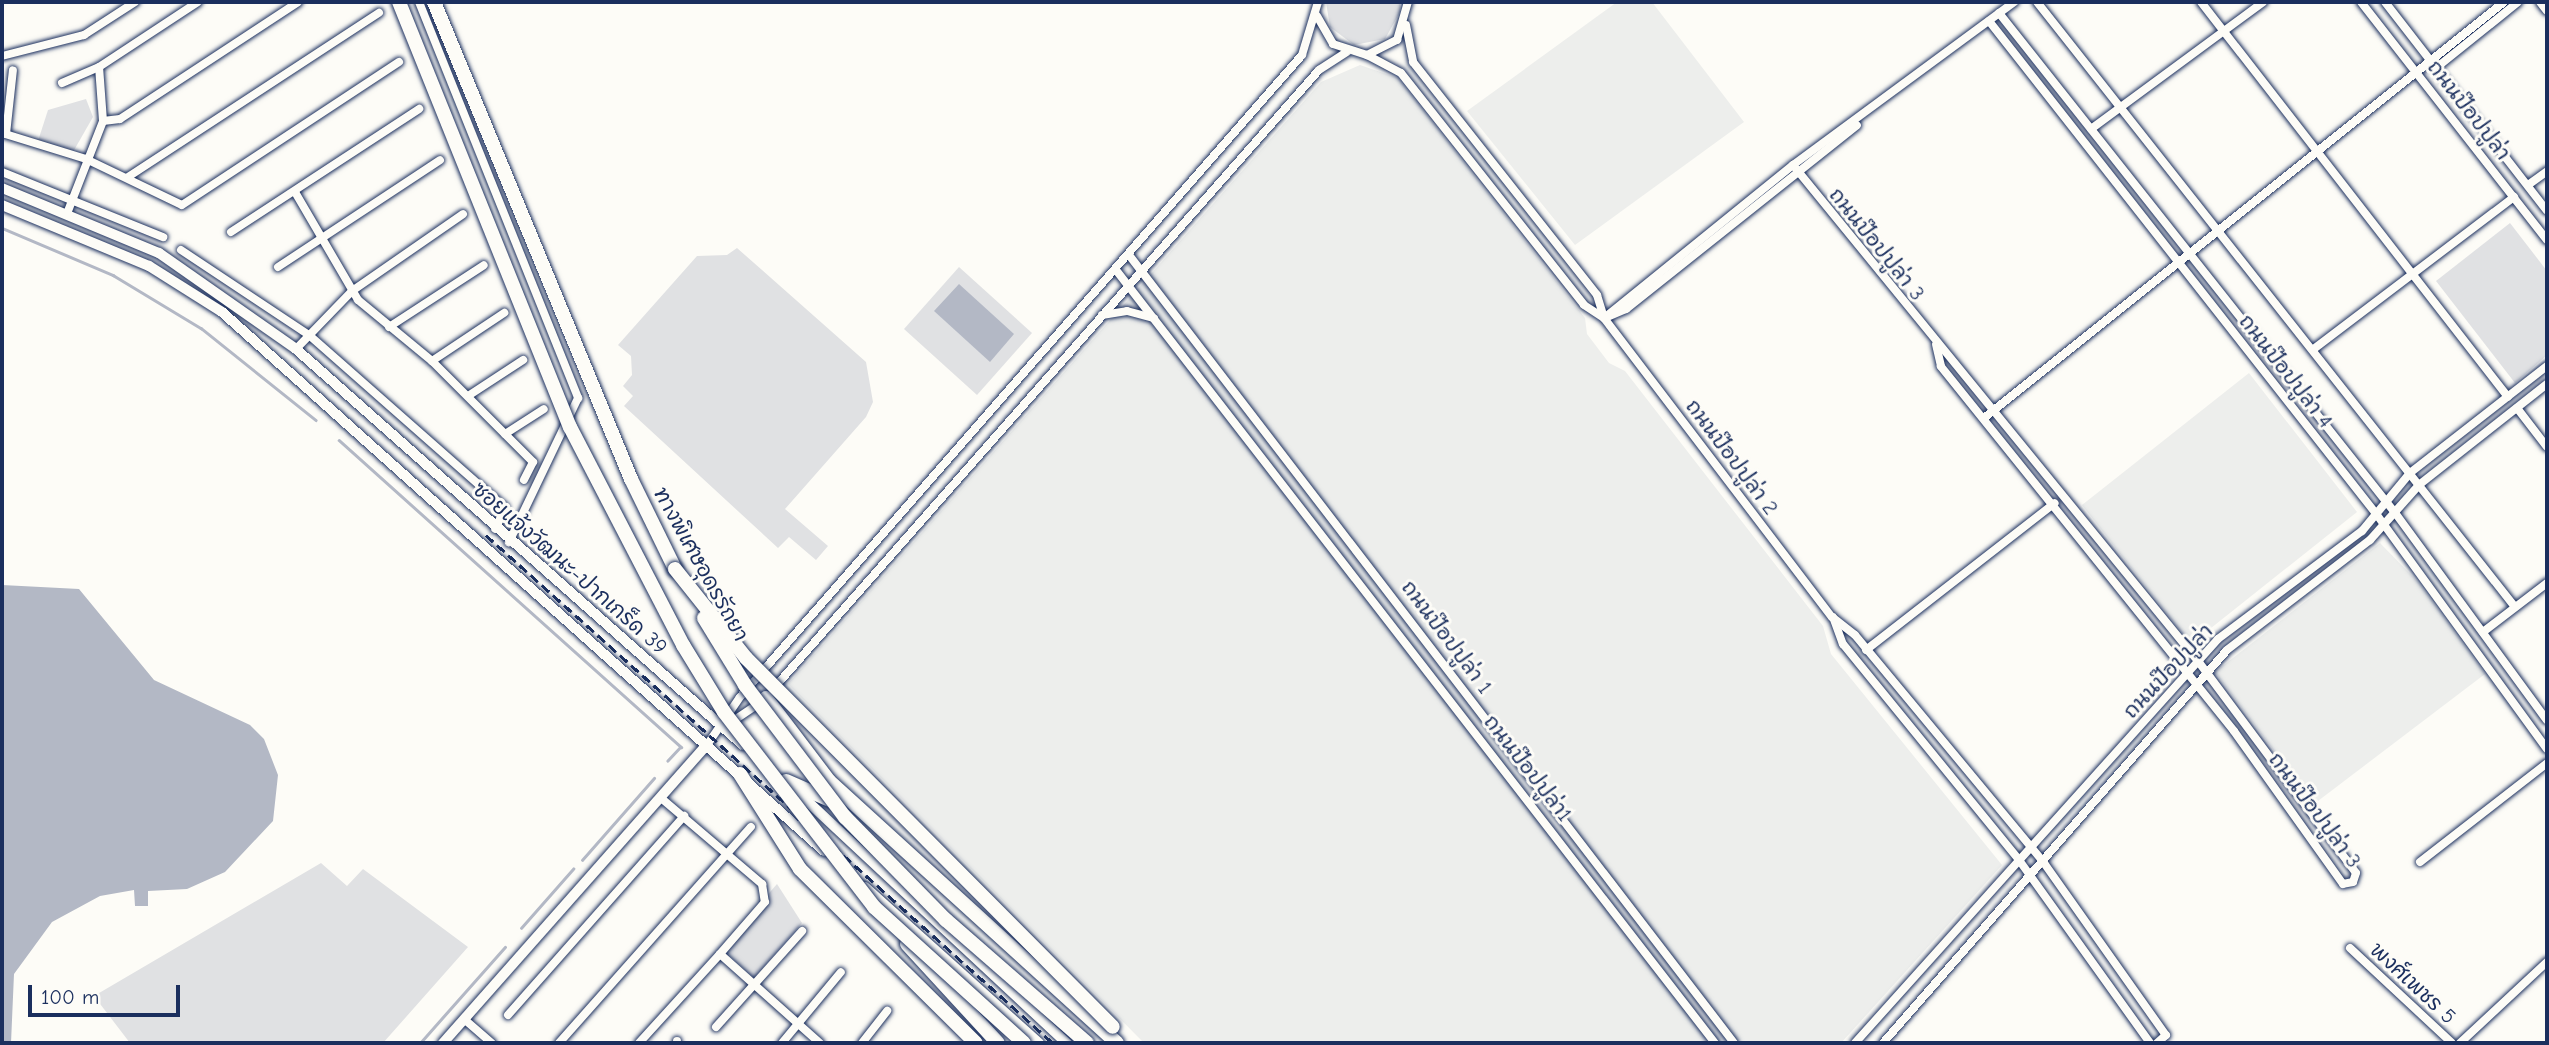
<!DOCTYPE html>
<meta charset="utf-8">
<style>
body{margin:0}
#map{position:relative;width:2549px;height:1045px;overflow:hidden;background:#fdfcf7;font-family:"Comic Neue","Playpen Sans Thai",sans-serif}
div>[style]{position:absolute}
.built>*{inset:0;background:#edeeec}
.green>*{inset:0;background:#e0e1e3}
.water>*{inset:0;background:#b3b8c5}
.stream>*{height:2.5px;margin:-1.25px;padding:0 1.25px;transform-origin:1.25px;border-radius:1.25px;background:#b3b8c5}
.roads{filter:drop-shadow(0 0 2px #1b2f5e) drop-shadow(0 0 2px #1b2f5e)}
.minor>*{height:8px;margin:-4px;padding:0 4px;transform-origin:4px;border-radius:4px;background:#fdfcf7}
.tertiary>*{height:10px;margin:-5px;padding:0 5px;transform-origin:5px;border-radius:5px;background:#fdfcf7}
.secondary>*{height:10px;margin:-5px;padding:0 5px;transform-origin:5px;border-radius:5px;background:#fdfcf7}
.motorway>*{height:14px;margin:-7px;padding:0 7px;transform-origin:7px;border-radius:7px;background:#fdfcf7}
.rail>*{height:2.5px;margin-top:-1.25px;transform-origin:0;background:repeating-linear-gradient(90deg,#1b2f5e 0 10px,transparent 0 15px)}
.bridges{filter:drop-shadow(0 0 2px #1b2f5e) drop-shadow(0 0 2px #1b2f5e)}
.motorway-bridge>*{height:14px;margin:-7px;padding:0 7px;transform-origin:7px;border-radius:7px;background:#fdfcf7}
span{translate:-50% -50%;white-space:nowrap;text-align:center;line-height:1.15;-webkit-text-stroke:6px #fdfcf7;paint-order:stroke}
.street-label{font-size:21px;color:#1b2f5e}
.frame{position:absolute;inset:0;border:4px solid #1b2f5e;pointer-events:none}
.scale{position:absolute;left:28px;top:985px;width:152px;height:32px;box-sizing:border-box;border:4px solid #1b2f5e;border-top:0;padding-left:9px;font-size:21px;line-height:24px;white-space:nowrap;color:#1b2f5e;-webkit-text-stroke:5px #fdfcf7;paint-order:stroke}
</style>
<div id="map">
<div class="built">
<i style="clip-path:polygon(1617px 2px,1652px 2px,1744px 122px,1575px 245px,1467px 111px)"></i>
<i style="clip-path:polygon(1360px 65px,1398px 78px,1585px 318px,1587px 334px,1609px 363px,1625px 371px,1823px 626px,1831px 654px,2002px 865px,1841px 1043px,1144px 1043px,788px 684px,1321px 82px)"></i>
<i style="clip-path:polygon(2249px 373px,2357px 512px,2191px 644px,2082px 505px)"></i>
<i style="clip-path:polygon(2380px 543px,2418px 582px,2485px 674px,2314px 804px,2215px 672px)"></i>
</div>
<div class="green">
<i style="clip-path:polygon(1326px 2px,1400px 2px,1400px 12px,1385px 39px,1354px 45px,1330px 27px)"></i>
<i style="clip-path:polygon(86px 99px,93px 117px,73px 152px,38px 141px,48px 110px)"></i>
<i style="clip-path:polygon(2510px 223px,2547px 271px,2547px 355px,2515px 383px,2436px 281px)"></i>
<i style="clip-path:polygon(737px 248px,866px 362px,873px 402px,866px 417px,785px 509px,828px 546px,816px 560px,789px 537px,778px 548px,624px 406px,633px 396px,623px 386px,632px 375px,631px 356px,618px 345px,697px 256px,727px 255px)"></i>
<i style="clip-path:polygon(959px 267px,1032px 333px,977px 395px,904px 329px)"></i>
<i style="clip-path:polygon(321px 863px,347px 886px,363px 869px,468px 947px,383px 1043px,130px 1043px,94px 996px)"></i>
<i style="clip-path:polygon(777px 884px,802px 923px,754px 978px,721px 948px)"></i>
</div>
<div class="water">
<i style="clip-path:polygon(959px 284px,1014px 334px,990px 362px,934px 311px)"></i>
<i style="clip-path:polygon(2px 585px,79px 589px,154px 680px,250px 725px,264px 739px,278px 775px,273px 821px,225px 872px,187px 889px,148px 891px,148px 906px,135px 906px,134px 890px,100px 896px,52px 922px,14px 974px,11px 1043px,2px 1043px)"></i>
</div>
<div class="stream">
<i style="left:2px;top:228px;width:121px;rotate:22.9deg"></i>
<i style="left:113px;top:275px;width:103px;rotate:31.1deg"></i>
<i style="left:201px;top:328px;width:147px;rotate:38.7deg"></i>
<i style="left:339px;top:440px;width:460px;rotate:41.9deg"></i>
<i style="left:681px;top:747px;width:19px;rotate:133deg"></i>
<i style="left:582px;top:860px;width:109px;rotate:-48.7deg"></i>
<i style="left:521px;top:928px;width:79px;rotate:-48.6deg"></i>
<i style="left:420px;top:1043px;width:128px;rotate:-48.5deg"></i>
</div>
<div class="roads">
<div class="minor">
<i style="left:419px;top:2px;width:427px;rotate:68.1deg"></i>
<i style="left:578px;top:398px;width:160px;rotate:115.6deg"></i>
<i style="left:2037px;top:2px;width:771px;rotate:51.69deg"></i>
<i style="left:2201px;top:2px;width:500px;rotate:52.15deg"></i>
<i style="left:2361px;top:2px;width:302px;rotate:52deg"></i>
<i style="left:2385px;top:2px;width:264px;rotate:52.2deg"></i>
<i style="left:2540px;top:2px;width:11px;rotate:52deg"></i>
<i style="left:1999px;top:13px;width:639px;rotate:51.61deg"></i>
<i style="left:2396px;top:514px;width:255px;rotate:53.8deg"></i>
<i style="left:1317px;top:16px;width:32px;rotate:60deg"></i>
<i style="left:1333px;top:44px;width:36px;rotate:18deg"></i>
<i style="left:1367px;top:55px;width:34px;rotate:-27deg"></i>
<i style="left:1397px;top:40px;width:40px;rotate:-74deg"></i>
<i style="left:1989px;top:21px;width:628px;rotate:51.85deg"></i>
<i style="left:2377px;top:515px;width:289px;rotate:54deg"></i>
<i style="left:1406px;top:25px;width:38px;rotate:79deg"></i>
<i style="left:1413px;top:62px;width:297px;rotate:51.7deg"></i>
<i style="left:1597px;top:295px;width:24px;rotate:73deg"></i>
<i style="left:1604px;top:318px;width:376px;rotate:52.7deg"></i>
<i style="left:1832px;top:617px;width:29px;rotate:38deg"></i>
<i style="left:1855px;top:635px;width:296px;rotate:50.3deg"></i>
<i style="left:2044px;top:863px;width:211px;rotate:54.7deg"></i>
<i style="left:2166px;top:1035px;width:12px;rotate:138deg"></i>
<i style="left:1367px;top:55px;width:38px;rotate:28deg"></i>
<i style="left:1401px;top:73px;width:295px;rotate:51.7deg"></i>
<i style="left:1584px;top:305px;width:24px;rotate:33deg"></i>
<i style="left:2px;top:56px;width:85px;rotate:-14.4deg"></i>
<i style="left:84px;top:35px;width:61px;rotate:-32.9deg"></i>
<i style="left:2436px;top:68px;width:105px;rotate:-38.8deg"></i>
<i style="left:62px;top:83px;width:40px;rotate:-23.4deg"></i>
<i style="left:99px;top:67px;width:118px;rotate:-33.3deg"></i>
<i style="left:103px;top:121px;width:17px;rotate:-7deg"></i>
<i style="left:120px;top:119px;width:213px;rotate:-33.3deg"></i>
<i style="left:2091px;top:129px;width:214px;rotate:-36.4deg"></i>
<i style="left:2px;top:133px;width:88px;rotate:17.2deg"></i>
<i style="left:86px;top:159px;width:106px;rotate:25.6deg"></i>
<i style="left:182px;top:205px;width:260px;rotate:-33.4deg"></i>
<i style="left:6px;top:134px;width:64px;rotate:-83.8deg"></i>
<i style="left:1793px;top:165px;width:640px;rotate:50.77deg"></i>
<i style="left:2198px;top:661px;width:264px;rotate:53.3deg"></i>
<i style="left:2356px;top:873px;width:9px;rotate:108deg"></i>
<i style="left:2353px;top:882px;width:10px;rotate:169deg"></i>
<i style="left:2343px;top:884px;width:188px;rotate:-125.5deg"></i>
<i style="left:2234px;top:731px;width:468px;rotate:-128.8deg"></i>
<i style="left:1941px;top:366px;width:22px;rotate:-103deg"></i>
<i style="left:2px;top:172px;width:174px;rotate:22deg"></i>
<i style="left:128px;top:177px;width:300px;rotate:-33.2deg"></i>
<i style="left:2528px;top:185px;width:24px;rotate:-36deg"></i>
<i style="left:295px;top:192px;width:125px;rotate:59.7deg"></i>
<i style="left:358px;top:300px;width:96px;rotate:39.5deg"></i>
<i style="left:432px;top:361px;width:143px;rotate:45deg"></i>
<i style="left:533px;top:462px;width:20px;rotate:117deg"></i>
<i style="left:68px;top:211px;width:97px;rotate:-68.7deg"></i>
<i style="left:103px;top:121px;width:54px;rotate:-94.2deg"></i>
<i style="left:231px;top:232px;width:225px;rotate:-33.2deg"></i>
<i style="left:181px;top:250px;width:154px;rotate:33.6deg"></i>
<i style="left:309px;top:335px;width:261px;rotate:41.4deg"></i>
<i style="left:505px;top:508px;width:23px;rotate:115deg"></i>
<i style="left:1129px;top:255px;width:993px;rotate:52.48deg"></i>
<i style="left:278px;top:267px;width:194px;rotate:-33.4deg"></i>
<i style="left:1116px;top:270px;width:978px;rotate:52.23deg"></i>
<i style="left:1102px;top:315px;width:25px;rotate:-9deg"></i>
<i style="left:1127px;top:311px;width:28px;rotate:15deg"></i>
<i style="left:1607px;top:317px;width:21px;rotate:-23deg"></i>
<i style="left:1626px;top:309px;width:295px;rotate:-38.5deg"></i>
<i style="left:1604px;top:318px;width:243px;rotate:-39deg"></i>
<i style="left:1793px;top:165px;width:275px;rotate:-36.4deg"></i>
<i style="left:389px;top:327px;width:113px;rotate:-33.1deg"></i>
<i style="left:2315px;top:348px;width:250px;rotate:-37.2deg"></i>
<i style="left:296px;top:349px;width:81px;rotate:-46deg"></i>
<i style="left:352px;top:291px;width:135px;rotate:-34.7deg"></i>
<i style="left:432px;top:361px;width:87px;rotate:-33.7deg"></i>
<i style="left:468px;top:396px;width:66px;rotate:-33.2deg"></i>
<i style="left:2517px;top:408px;width:49px;rotate:52.4deg"></i>
<i style="left:1984px;top:418px;width:666px;rotate:-38.66deg"></i>
<i style="left:505px;top:434px;width:46px;rotate:-32.7deg"></i>
<i style="left:1833px;top:617px;width:29px;rotate:70deg"></i>
<i style="left:1843px;top:644px;width:279px;rotate:50.8deg"></i>
<i style="left:2019px;top:860px;width:225px;rotate:54.4deg"></i>
<i style="left:2483px;top:632px;width:81px;rotate:-37.4deg"></i>
<i style="left:1866px;top:650px;width:239px;rotate:-37.9deg"></i>
<i style="left:774px;top:688px;width:824px;rotate:-48.59deg"></i>
<i style="left:1319px;top:70px;width:33px;rotate:-33deg"></i>
<i style="left:730px;top:723px;width:36px;rotate:-34deg"></i>
<i style="left:707px;top:745px;width:58px;rotate:-55.5deg"></i>
<i style="left:740px;top:697px;width:853px;rotate:-48.8deg"></i>
<i style="left:1302px;top:55px;width:55px;rotate:-73.2deg"></i>
<i style="left:661px;top:798px;width:133px;rotate:40.4deg"></i>
<i style="left:762px;top:884px;width:18px;rotate:81deg"></i>
<i style="left:765px;top:902px;width:69px;rotate:130.9deg"></i>
<i style="left:720px;top:954px;width:134px;rotate:41.7deg"></i>
<i style="left:2420px;top:862px;width:161px;rotate:-37.9deg"></i>
<i style="left:2350px;top:948px;width:139px;rotate:43deg"></i>
<i style="left:508px;top:1015px;width:266px;rotate:-48.5deg"></i>
<i style="left:464px;top:1019px;width:37px;rotate:41deg"></i>
<i style="left:716px;top:1027px;width:129px;rotate:-48.1deg"></i>
<i style="left:559px;top:1043px;width:289px;rotate:-48.4deg"></i>
<i style="left:639px;top:1043px;width:120px;rotate:-47.7deg"></i>
<i style="left:677px;top:1043px;width:2px;rotate:-90deg"></i>
<i style="left:782px;top:1043px;width:92px;rotate:-50.3deg"></i>
<i style="left:862px;top:1043px;width:41px;rotate:-52deg"></i>
<i style="left:1855px;top:1043px;width:543px;rotate:-48.06deg"></i>
<i style="left:2218px;top:639px;width:180px;rotate:-36.9deg"></i>
<i style="left:2362px;top:531px;width:75px;rotate:-50.4deg"></i>
<i style="left:2410px;top:473px;width:174px;rotate:-38deg"></i>
<i style="left:1883px;top:1043px;width:522px;rotate:-48.8deg"></i>
<i style="left:2227px;top:650px;width:180px;rotate:-37.6deg"></i>
<i style="left:2370px;top:540px;width:74px;rotate:-48.3deg"></i>
<i style="left:2419px;top:485px;width:163px;rotate:-38.3deg"></i>
<i style="left:2460px;top:1043px;width:119px;rotate:-43deg"></i>
</div>
<div class="tertiary">
<i style="left:443px;top:1043px;width:398px;rotate:-48.5deg"></i>
</div>
<div class="secondary">
<i style="left:2px;top:188px;width:170px;rotate:22.5deg"></i>
<i style="left:159px;top:253px;width:167px;rotate:35deg"></i>
<i style="left:296px;top:349px;width:597px;rotate:41.54deg"></i>
<i style="left:2px;top:205px;width:159px;rotate:22.5deg"></i>
<i style="left:149px;top:266px;width:86px;rotate:32.2deg"></i>
<i style="left:222px;top:312px;width:808px;rotate:41.84deg"></i>
<i style="left:790px;top:785px;width:379px;rotate:43deg"></i>
<i style="left:865px;top:887px;width:234px;rotate:41.9deg"></i>
</div>
<div class="motorway">
<i style="left:434px;top:2px;width:516px;rotate:67.56deg"></i>
<i style="left:631px;top:479px;width:100px;rotate:63.9deg"></i>
<i style="left:766px;top:698px;width:104px;rotate:52.8deg"></i>
<i style="left:829px;top:781px;width:389px;rotate:42.3deg"></i>
<i style="left:740px;top:774px;width:112px;rotate:57.7deg"></i>
<i style="left:800px;top:869px;width:247px;rotate:44.7deg"></i>
<i style="left:786px;top:781px;width:50px;rotate:23.5deg"></i>
<i style="left:907px;top:944px;width:134px;rotate:47.4deg"></i>
</div>
</div>
<div class="rail">
<i style="left:486px;top:535px;width:761px;rotate:41.86deg"></i>
</div>
<div class="bridges">
<div class="motorway-bridge">
<i style="left:399px;top:2px;width:458px;rotate:68.1deg"></i>
<i style="left:570px;top:427px;width:246px;rotate:62.6deg"></i>
<i style="left:683px;top:645px;width:79px;rotate:58.5deg"></i>
<i style="left:724px;top:712px;width:246px;rotate:52.4deg"></i>
<i style="left:874px;top:907px;width:202px;rotate:42.2deg"></i>
<i style="left:675px;top:569px;width:114px;rotate:51.4deg"></i>
<i style="left:746px;top:658px;width:520px;rotate:45.16deg"></i>
<i style="left:704px;top:618px;width:79px;rotate:58.5deg"></i>
<i style="left:745px;top:685px;width:166px;rotate:52.9deg"></i>
<i style="left:845px;top:817px;width:144px;rotate:45.6deg"></i>
<i style="left:946px;top:920px;width:187px;rotate:41.1deg"></i>
</div>
</div>
<div class="street-label">
<span style="left:2469px;top:110px;rotate:52deg">ถนนป๊อปปูล่า</span>
<span style="left:1877px;top:244px;rotate:51deg">ถนนป๊อปปูล่า 3</span>
<span style="left:2286px;top:371px;rotate:52deg">ถนนป๊อปปูล่า 4</span>
<span style="left:1732px;top:457px;rotate:53deg">ถนนป๊อปปูล่า 2</span>
<span style="left:701px;top:564px;rotate:61deg">ทางพิเศษอุดรรัถยา</span>
<span style="left:570px;top:568px;rotate:41deg">ซอยแจ้งวัฒนะ-ปากเกร็ด 39</span>
<span style="left:1447px;top:637px;rotate:53deg">ถนนป๊อปปูล่า 1</span>
<span style="left:2168px;top:671px;rotate:-47deg">ถนนป๊อปปูล่า</span>
<span style="left:1528px;top:768px;rotate:52deg">ถนนป๊อปปูล่า1</span>
<span style="left:2315px;top:810px;rotate:53deg">ถนนป๊อปปูล่า 3</span>
<span style="left:2413px;top:983px;rotate:43deg">พงศ์เพชร 5</span>
</div>
<div class="frame"></div>
<div class="scale">100 m</div>
</div>
